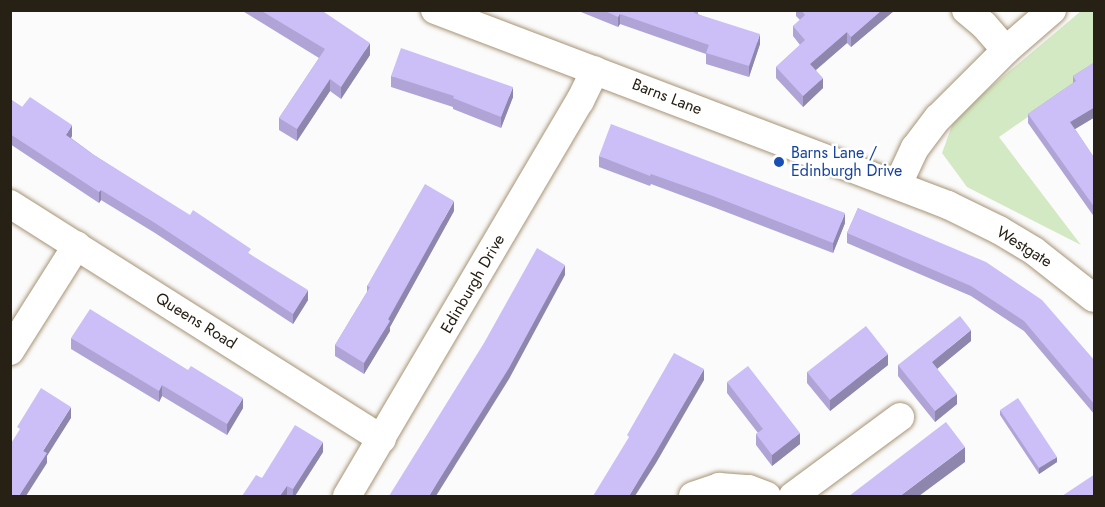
<!DOCTYPE html>
<style>
body{margin:0}
#map{position:relative;width:1105px;height:507px;overflow:hidden;background:#fbfbfb;font-family:Jost,sans-serif}
div>[style]{position:absolute}
.green>*{inset:0;background:#d3e9c4}
.roads{filter:drop-shadow(0 0 2px #a79476) drop-shadow(0 0 2px #a79476)}
.street>*{height:28px;margin:-14px;padding:0 14px;transform-origin:14px;border-radius:14px;background:#fff}
.wall>*{inset:0;background:#afa4d5}
.shaded-wall>*{inset:0;background:#8f86ae}
.building>*{inset:0;background:#ccbff8}
.dots>*{width:16px;height:16px;translate:-50% -50%;box-sizing:border-box;border:3px solid #fff;border-radius:50%}
span{translate:-50% -50%;white-space:nowrap;text-align:center;line-height:1.15;-webkit-text-stroke:5px #fff;paint-order:stroke}
.street-label{font-size:16px;color:#272014}
.transit-label{font-size:16px;color:#164399}
.left{translate:0 -50%;text-align:left}
.frame{position:absolute;inset:0;border:12px solid #272014;pointer-events:none}
</style>
<div id="map">
<div class="green">
<i style="clip-path:polygon(1081px 11px,1094px 11px,1094px 71px,999px 137px,1081px 245px,967px 187px,942px 153px,955px 117px)"></i>
</div>
<div class="roads">
<div class="street">
<i style="left:435px;top:10px;width:549px;rotate:20.81deg"></i>
<i style="left:948px;top:205px;width:57px;rotate:26.1deg"></i>
<i style="left:999px;top:230px;width:41px;rotate:31deg"></i>
<i style="left:1034px;top:251px;width:76px;rotate:38.1deg"></i>
<i style="left:966px;top:10px;width:23px;rotate:40deg"></i>
<i style="left:984px;top:25px;width:33px;rotate:49deg"></i>
<i style="left:898px;top:184px;width:40px;rotate:-65deg"></i>
<i style="left:915px;top:148px;width:38px;rotate:-53deg"></i>
<i style="left:938px;top:118px;width:96px;rotate:-45deg"></i>
<i style="left:1006px;top:50px;width:61px;rotate:-41deg"></i>
<i style="left:10px;top:204px;width:440px;rotate:32.3deg"></i>
<i style="left:10px;top:351px;width:125px;rotate:-57.7deg"></i>
<i style="left:347px;top:496px;width:459px;rotate:-59.5deg"></i>
<i style="left:580px;top:101px;width:34px;rotate:-64deg"></i>
<i style="left:693px;top:496px;width:28px;rotate:-19deg"></i>
<i style="left:719px;top:487px;width:30px;rotate:4deg"></i>
<i style="left:749px;top:489px;width:19px;rotate:21deg"></i>
<i style="left:793px;top:496px;width:133px;rotate:-36.4deg"></i>
</div>
</div>
<div class="wall">
<i style="clip-path:polygon(241px 10px,321px 10px,370px 55px,341px 99px,330px 91px,297px 141px,279px 130px,279px 118px,319px 58px)"></i>
<i style="clip-path:polygon(576px 10px,698px 10px,698px 14px,760px 44px,749px 77px,706px 64px,706px 54px,620px 24px,618px 27px)"></i>
<i style="clip-path:polygon(796px 10px,895px 10px,851px 47px,847px 43px,816px 70px,823px 88px,803px 107px,776px 78px,776px 67px,800px 45px,793px 36px,793px 26px,800px 20px,796px 16px)"></i>
<i style="clip-path:polygon(1095px 62px,1095px 117px,1075px 129px,1095px 159px,1095px 218px,1028px 123px,1028px 114px,1073px 83px,1073px 76px)"></i>
<i style="clip-path:polygon(391px 76px,513px 97px,501px 128px,453px 109px,453px 107px,391px 87px)"></i>
<i style="clip-path:polygon(10px 99px,22px 107px,72px 136px,71px 138px,94px 155px,251px 255px,308px 300px,293px 324px,155px 233px,101px 200px,99px 203px,10px 144px)"></i>
<i style="clip-path:polygon(599px 156px,845px 223px,833px 253px,713px 207px,651px 184px,650px 186px,599px 167px)"></i>
<i style="clip-path:polygon(858px 208px,1095px 361px,1095px 415px,1024px 331px,971px 296px,847px 243px,847px 233px)"></i>
<i style="clip-path:polygon(454px 211px,390px 327px,390px 331px,364px 374px,335px 356px,335px 345px,367px 292px,367px 286px)"></i>
<i style="clip-path:polygon(71px 338px,243px 408px,227px 435px,162px 396px,159px 402px,71px 349px)"></i>
<i style="clip-path:polygon(971px 341px,937px 369px,957px 404px,935px 422px,898px 376px,898px 365px)"></i>
<i style="clip-path:polygon(888px 365px,830px 411px,807px 383px,807px 372px)"></i>
<i style="clip-path:polygon(727px 382px,800px 444px,772px 466px,756px 445px,756px 434px,758px 433px,727px 393px)"></i>
<i style="clip-path:polygon(1000px 410px,1057px 462px,1039px 474px,1000px 415px)"></i>
<i style="clip-path:polygon(323px 452px,295px 496px,242px 496px,262px 478px)"></i>
</div>
<div class="shaded-wall">
<i style="clip-path:polygon(882px 10px,895px 10px,851px 47px,851px 37px)"></i>
<i style="clip-path:polygon(620px 14px,620px 24px,618px 27px,618px 17px)"></i>
<i style="clip-path:polygon(847px 32px,847px 43px,810px 75px,810px 64px)"></i>
<i style="clip-path:polygon(760px 34px,760px 44px,749px 77px,749px 66px)"></i>
<i style="clip-path:polygon(370px 43px,370px 55px,341px 99px,341px 87px)"></i>
<i style="clip-path:polygon(823px 78px,823px 88px,803px 107px,803px 96px)"></i>
<i style="clip-path:polygon(330px 79px,330px 91px,297px 141px,297px 129px)"></i>
<i style="clip-path:polygon(513px 87px,513px 97px,501px 128px,501px 117px)"></i>
<i style="clip-path:polygon(1095px 107px,1095px 117px,1070px 132px,1070px 122px)"></i>
<i style="clip-path:polygon(72px 125px,72px 136px,66px 145px,66px 135px)"></i>
<i style="clip-path:polygon(101px 190px,101px 200px,99px 203px,99px 192px)"></i>
<i style="clip-path:polygon(454px 201px,454px 211px,390px 327px,390px 331px,364px 374px,364px 363px)"></i>
<i style="clip-path:polygon(845px 213px,845px 223px,833px 253px,833px 243px)"></i>
<i style="clip-path:polygon(565px 265px,565px 275px,509px 379px,436px 496px,429px 496px)"></i>
<i style="clip-path:polygon(308px 290px,308px 300px,293px 324px,293px 314px)"></i>
<i style="clip-path:polygon(971px 330px,971px 341px,932px 373px,932px 362px)"></i>
<i style="clip-path:polygon(888px 354px,888px 365px,830px 411px,830px 400px)"></i>
<i style="clip-path:polygon(704px 369px,704px 380px,656px 463px,635px 496px,629px 496px)"></i>
<i style="clip-path:polygon(162px 385px,162px 396px,159px 402px,159px 391px)"></i>
<i style="clip-path:polygon(957px 394px,957px 404px,935px 422px,935px 411px)"></i>
<i style="clip-path:polygon(243px 398px,243px 408px,227px 435px,227px 424px)"></i>
<i style="clip-path:polygon(71px 407px,71px 418px,47px 456px,47px 463px,26px 496px,19px 496px,43px 451px)"></i>
<i style="clip-path:polygon(800px 433px,800px 444px,772px 466px,772px 455px)"></i>
<i style="clip-path:polygon(323px 442px,323px 452px,295px 496px,293px 496px,293px 489px)"></i>
<i style="clip-path:polygon(965px 447px,965px 462px,919px 496px,900px 496px)"></i>
<i style="clip-path:polygon(1057px 457px,1057px 462px,1039px 474px,1039px 468px)"></i>
<i style="clip-path:polygon(287px 486px,287px 496px,280px 496px)"></i>
</div>
<div class="building">
<i style="clip-path:polygon(260px 10px,321px 10px,370px 43px,341px 87px,330px 79px,297px 129px,279px 118px,325px 49px)"></i>
<i style="clip-path:polygon(603px 10px,695px 10px,694px 13px,760px 34px,749px 66px,706px 53px,709px 45px,620px 14px,618px 17px)"></i>
<i style="clip-path:polygon(801px 10px,882px 10px,851px 37px,847px 32px,810px 64px,823px 78px,803px 96px,776px 67px,805px 40px,793px 26px,805px 15px)"></i>
<i style="clip-path:polygon(401px 48px,513px 87px,501px 117px,453px 98px,454px 96px,391px 76px)"></i>
<i style="clip-path:polygon(1095px 62px,1095px 107px,1070px 122px,1095px 159px,1095px 208px,1028px 114px,1076px 81px,1073px 76px)"></i>
<i style="clip-path:polygon(30px 97px,72px 125px,66px 135px,94px 155px,190px 215px,193px 210px,251px 249px,248px 253px,308px 290px,293px 314px,155px 223px,101px 190px,99px 192px,10px 134px,10px 99px,22px 107px)"></i>
<i style="clip-path:polygon(611px 124px,845px 213px,833px 243px,713px 196px,651px 174px,650px 176px,599px 156px)"></i>
<i style="clip-path:polygon(425px 184px,454px 201px,388px 319px,390px 321px,364px 363px,335px 345px,370px 287px,367px 286px)"></i>
<i style="clip-path:polygon(858px 208px,986px 262px,1042px 300px,1095px 361px,1095px 405px,1024px 321px,971px 286px,847px 233px)"></i>
<i style="clip-path:polygon(537px 248px,565px 265px,509px 368px,429px 496px,389px 496px,484px 343px)"></i>
<i style="clip-path:polygon(90px 309px,188px 370px,191px 366px,243px 398px,227px 424px,162px 385px,159px 391px,71px 338px)"></i>
<i style="clip-path:polygon(960px 316px,971px 330px,932px 362px,957px 394px,935px 411px,898px 365px)"></i>
<i style="clip-path:polygon(866px 326px,888px 354px,830px 400px,807px 372px)"></i>
<i style="clip-path:polygon(674px 353px,704px 369px,656px 452px,629px 496px,593px 496px,629px 437px,627px 435px)"></i>
<i style="clip-path:polygon(748px 366px,800px 433px,772px 455px,756px 434px,763px 429px,727px 382px)"></i>
<i style="clip-path:polygon(41px 388px,71px 407px,43px 451px,47px 453px,19px 496px,10px 496px,10px 445px,20px 429px,17px 427px)"></i>
<i style="clip-path:polygon(1018px 398px,1057px 457px,1039px 468px,1000px 410px)"></i>
<i style="clip-path:polygon(946px 422px,965px 447px,900px 496px,849px 496px)"></i>
<i style="clip-path:polygon(295px 425px,323px 442px,293px 489px,287px 486px,280px 496px,242px 496px,256px 475px,262px 478px)"></i>
<i style="clip-path:polygon(1095px 474px,1095px 496px,1062px 496px)"></i>
</div>
<div class="dots">
<i style="left:779px;top:162px;background:#1a4fb4"></i>
</div>
<div class="street-label">
<span style="left:667px;top:97px;rotate:21deg">Barns Lane</span>
<span style="left:1024px;top:247px;rotate:32deg">Westgate</span>
<span style="left:473px;top:284px;rotate:-60deg">Edinburgh Drive</span>
<span style="left:196px;top:321px;rotate:32deg">Queens Road</span>
</div>
<div class="transit-label">
<span class="left" style="left:791px;top:162px">Barns Lane /<br>Edinburgh Drive</span>
</div>
<div class="frame"></div>
</div>
